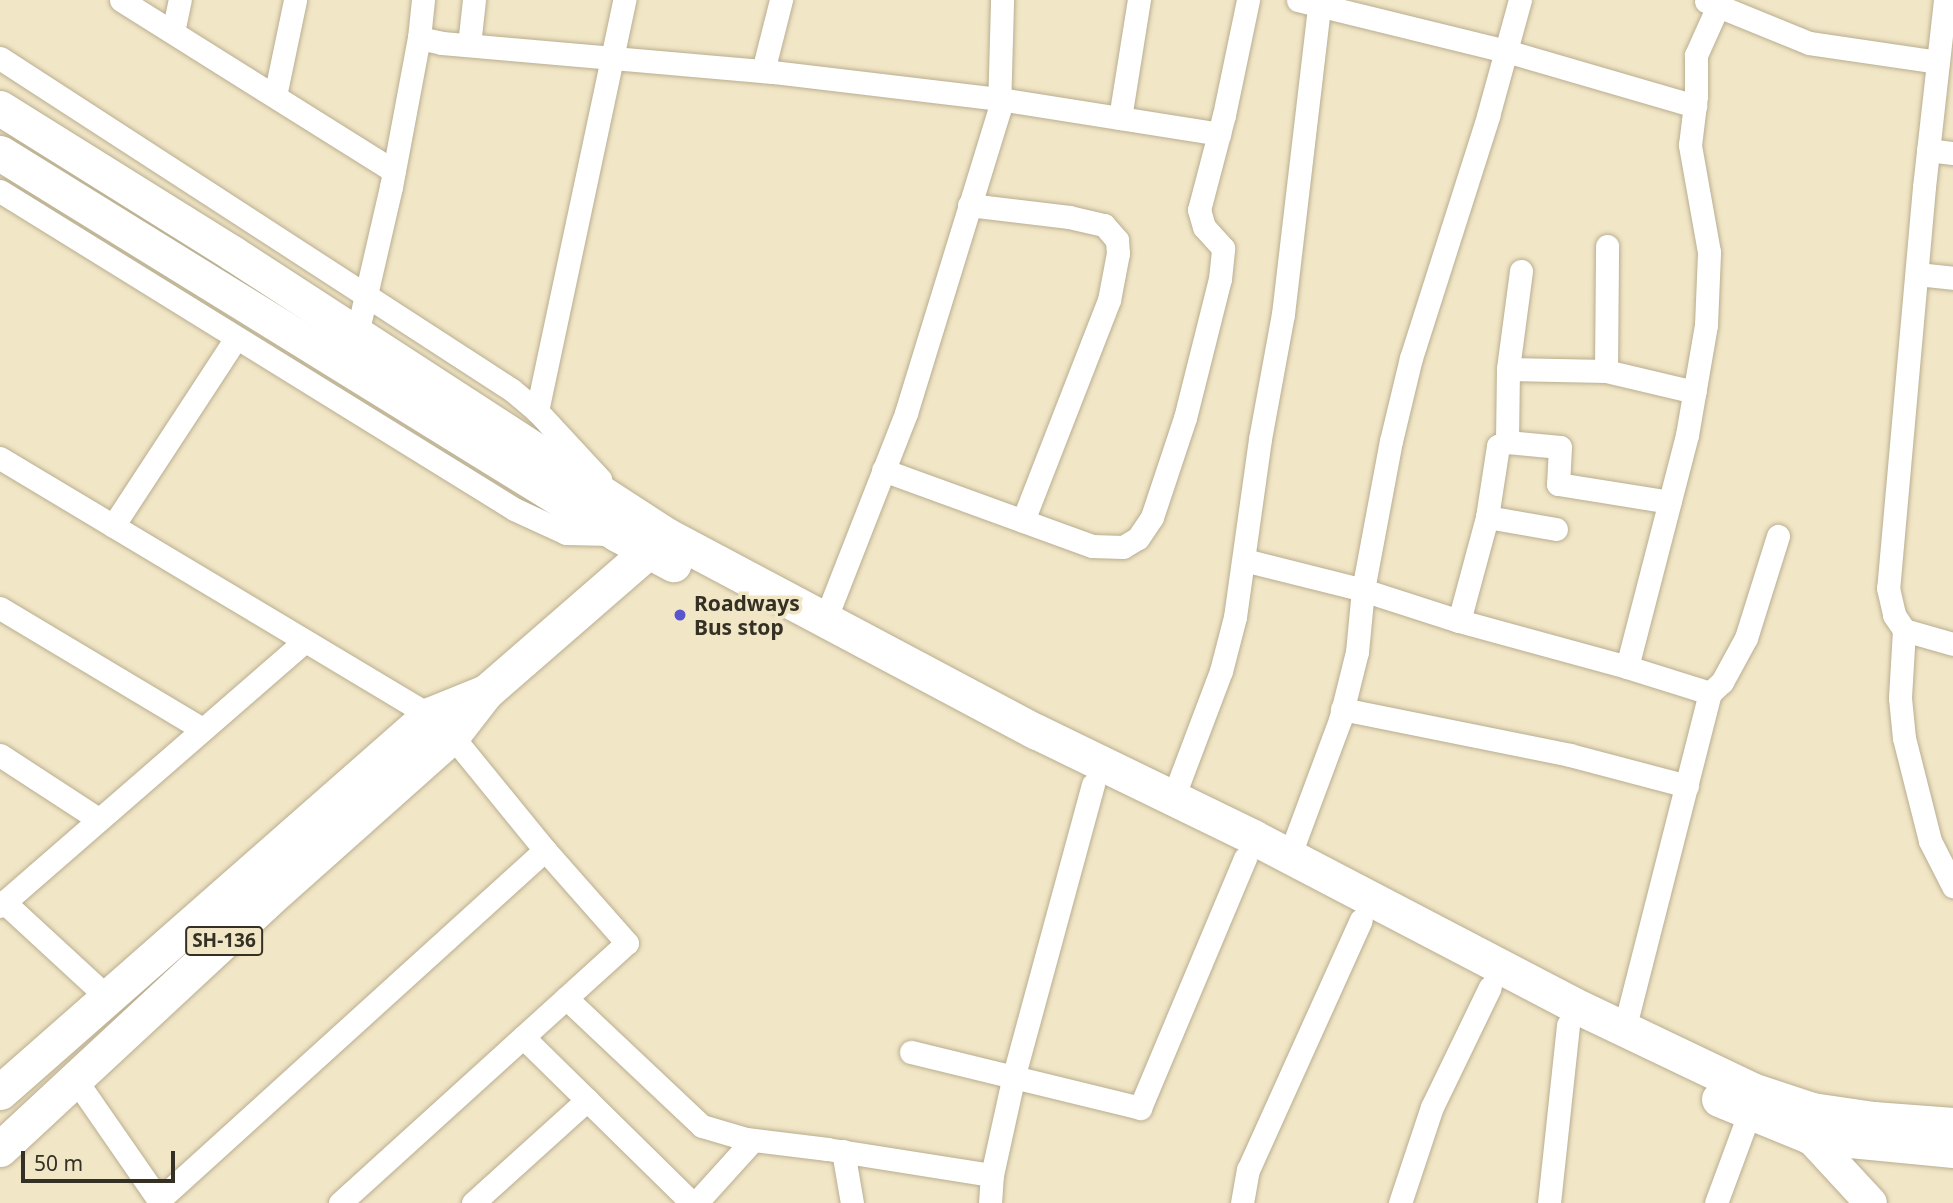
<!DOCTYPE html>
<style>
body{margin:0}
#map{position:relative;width:1953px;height:1203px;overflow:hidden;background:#f1e6c6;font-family:"Noto Sans",sans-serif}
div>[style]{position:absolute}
.roads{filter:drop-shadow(0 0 2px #b9ae90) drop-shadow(0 0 2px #b9ae90)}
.street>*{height:23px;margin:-11.5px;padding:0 11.5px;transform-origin:11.5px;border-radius:11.5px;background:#fff}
.secondary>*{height:32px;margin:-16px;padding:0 16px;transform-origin:16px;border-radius:16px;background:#fff}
.primary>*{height:35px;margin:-17.5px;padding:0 17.5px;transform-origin:17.5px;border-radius:17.5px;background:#fff}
.dots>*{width:19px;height:19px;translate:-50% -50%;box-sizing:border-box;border:4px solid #f1e6c6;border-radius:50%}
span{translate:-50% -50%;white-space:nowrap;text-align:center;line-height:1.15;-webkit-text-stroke:7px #f1e6c6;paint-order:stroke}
.shield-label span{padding:2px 5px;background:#f1e6c6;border:2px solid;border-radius:5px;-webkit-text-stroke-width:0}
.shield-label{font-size:19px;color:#343024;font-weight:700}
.poi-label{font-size:21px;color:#343024;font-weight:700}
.left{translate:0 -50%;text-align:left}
.scale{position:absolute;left:21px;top:1151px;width:154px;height:32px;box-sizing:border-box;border:4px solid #343024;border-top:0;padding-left:9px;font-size:21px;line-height:24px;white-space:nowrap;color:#343024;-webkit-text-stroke:5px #f1e6c6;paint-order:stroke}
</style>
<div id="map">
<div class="roads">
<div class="street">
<i style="left:121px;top:0;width:322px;rotate:32.1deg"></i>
<i style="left:1298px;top:0;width:214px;rotate:13.8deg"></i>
<i style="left:1506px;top:51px;width:197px;rotate:16.2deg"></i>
<i style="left:1945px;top:0;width:188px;rotate:96.4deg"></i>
<i style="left:1924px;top:187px;width:403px;rotate:95.1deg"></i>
<i style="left:1888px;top:588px;width:28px;rotate:77deg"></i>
<i style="left:1894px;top:615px;width:18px;rotate:56deg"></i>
<i style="left:1904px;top:630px;width:51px;rotate:15.9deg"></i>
<i style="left:1706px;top:1px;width:111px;rotate:22.2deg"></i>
<i style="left:1809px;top:43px;width:130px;rotate:8.4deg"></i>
<i style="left:173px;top:32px;width:33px;rotate:-78deg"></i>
<i style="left:419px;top:38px;width:38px;rotate:-84deg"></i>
<i style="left:469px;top:45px;width:45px;rotate:-83.7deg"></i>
<i style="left:0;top:58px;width:610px;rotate:32.96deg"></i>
<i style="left:512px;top:390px;width:33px;rotate:40deg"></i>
<i style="left:537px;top:411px;width:93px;rotate:47.2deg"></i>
<i style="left:763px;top:71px;width:73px;rotate:-75.8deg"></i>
<i style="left:275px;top:96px;width:98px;rotate:-78.2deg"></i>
<i style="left:1120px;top:118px;width:120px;rotate:-80.9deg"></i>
<i style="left:1928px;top:150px;width:25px;rotate:7deg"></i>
<i style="left:0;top:191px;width:604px;rotate:31.74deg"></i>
<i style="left:514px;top:509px;width:57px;rotate:24.8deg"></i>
<i style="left:566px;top:533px;width:45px;rotate:1.3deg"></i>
<i style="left:969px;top:205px;width:101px;rotate:6.8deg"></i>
<i style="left:1069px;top:217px;width:36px;rotate:13deg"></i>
<i style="left:1104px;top:225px;width:20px;rotate:49deg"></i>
<i style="left:1117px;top:240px;width:13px;rotate:86deg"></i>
<i style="left:1118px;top:253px;width:48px;rotate:100.8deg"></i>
<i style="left:1109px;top:300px;width:237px;rotate:111.3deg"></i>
<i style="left:1521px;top:271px;width:99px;rotate:97.6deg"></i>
<i style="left:1508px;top:369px;width:73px;rotate:90.8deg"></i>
<i style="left:1507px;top:442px;width:53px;rotate:5.4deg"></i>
<i style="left:1560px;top:447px;width:37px;rotate:93deg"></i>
<i style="left:1558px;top:484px;width:113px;rotate:9.1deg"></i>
<i style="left:1917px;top:274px;width:36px;rotate:6deg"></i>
<i style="left:357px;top:334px;width:151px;rotate:-77deg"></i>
<i style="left:391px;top:187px;width:152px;rotate:-79.4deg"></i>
<i style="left:419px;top:38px;width:24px;rotate:12deg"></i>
<i style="left:442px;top:43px;width:332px;rotate:5deg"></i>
<i style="left:773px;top:72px;width:228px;rotate:6.8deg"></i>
<i style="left:999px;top:99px;width:223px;rotate:9deg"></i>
<i style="left:1508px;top:369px;width:98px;rotate:1.2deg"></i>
<i style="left:1606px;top:371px;width:91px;rotate:13.3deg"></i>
<i style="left:1606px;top:371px;width:125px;rotate:-89.5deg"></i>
<i style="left:537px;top:411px;width:420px;rotate:-78deg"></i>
<i style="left:0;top:458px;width:500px;rotate:30.92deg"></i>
<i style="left:883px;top:470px;width:222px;rotate:20deg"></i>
<i style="left:1092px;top:546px;width:31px;rotate:2deg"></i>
<i style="left:1123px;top:547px;width:17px;rotate:-31deg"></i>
<i style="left:1138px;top:538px;width:25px;rotate:-56deg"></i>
<i style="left:1152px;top:517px;width:104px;rotate:-71.6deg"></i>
<i style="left:1185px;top:418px;width:143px;rotate:-75.9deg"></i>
<i style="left:1220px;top:279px;width:31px;rotate:-84deg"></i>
<i style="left:1223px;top:248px;width:28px;rotate:-132deg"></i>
<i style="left:1204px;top:227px;width:18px;rotate:-106deg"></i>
<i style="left:1199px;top:210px;width:98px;rotate:-75.3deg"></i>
<i style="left:1224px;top:115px;width:117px;rotate:-78.2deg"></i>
<i style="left:1487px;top:517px;width:70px;rotate:9.9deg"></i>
<i style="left:113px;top:526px;width:225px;rotate:-56.8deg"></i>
<i style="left:1244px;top:560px;width:123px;rotate:14.1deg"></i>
<i style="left:1363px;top:590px;width:101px;rotate:17.9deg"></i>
<i style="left:1459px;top:621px;width:174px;rotate:15.3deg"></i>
<i style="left:0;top:608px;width:235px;rotate:30.9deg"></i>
<i style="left:825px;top:620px;width:222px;rotate:-68.6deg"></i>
<i style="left:906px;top:413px;width:317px;rotate:-72.9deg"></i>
<i style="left:999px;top:110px;width:110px;rotate:-88.4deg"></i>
<i style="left:1459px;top:621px;width:108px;rotate:-74.9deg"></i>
<i style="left:1487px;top:517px;width:72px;rotate:-81.2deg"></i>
<i style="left:1498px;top:446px;width:10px;rotate:-24deg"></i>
<i style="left:1904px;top:630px;width:68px;rotate:93.4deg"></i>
<i style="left:1900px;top:698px;width:40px;rotate:84.3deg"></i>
<i style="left:1904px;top:738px;width:106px;rotate:75.8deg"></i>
<i style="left:1930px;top:841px;width:51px;rotate:62.9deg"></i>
<i style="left:1710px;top:693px;width:16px;rotate:-43deg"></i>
<i style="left:1722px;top:682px;width:50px;rotate:-61.4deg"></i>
<i style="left:1746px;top:638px;width:107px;rotate:-72.6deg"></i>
<i style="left:1342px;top:709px;width:233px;rotate:11.4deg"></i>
<i style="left:1570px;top:755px;width:121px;rotate:14.8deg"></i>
<i style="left:0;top:755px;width:117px;rotate:33.1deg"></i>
<i style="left:1173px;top:798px;width:136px;rotate:-69.3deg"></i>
<i style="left:1221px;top:671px;width:56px;rotate:-75.5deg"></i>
<i style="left:1235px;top:617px;width:180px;rotate:-82deg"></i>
<i style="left:1260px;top:439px;width:127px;rotate:-79.6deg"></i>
<i style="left:1283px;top:314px;width:316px;rotate:-83.3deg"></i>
<i style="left:1289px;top:857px;width:146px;rotate:-69.6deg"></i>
<i style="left:1340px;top:720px;width:70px;rotate:-76deg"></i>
<i style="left:1357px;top:652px;width:62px;rotate:-84.5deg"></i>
<i style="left:1363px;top:590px;width:152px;rotate:-79.4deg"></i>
<i style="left:1391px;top:441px;width:85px;rotate:-76.5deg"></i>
<i style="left:1411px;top:358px;width:254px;rotate:-72.3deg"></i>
<i style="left:1488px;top:116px;width:120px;rotate:-74.6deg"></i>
<i style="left:4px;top:902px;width:142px;rotate:42.7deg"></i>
<i style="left:0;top:906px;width:403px;rotate:-41deg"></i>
<i style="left:566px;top:998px;width:187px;rotate:43.3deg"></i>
<i style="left:702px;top:1126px;width:46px;rotate:16.5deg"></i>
<i style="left:746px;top:1139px;width:82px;rotate:7deg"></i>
<i style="left:827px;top:1149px;width:167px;rotate:9deg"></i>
<i style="left:1624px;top:1030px;width:348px;rotate:-75.7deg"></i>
<i style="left:1710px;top:693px;width:87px;rotate:-162.6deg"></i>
<i style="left:1627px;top:667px;width:240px;rotate:-75.5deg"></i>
<i style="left:1687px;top:435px;width:112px;rotate:-80.2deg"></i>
<i style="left:1706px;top:325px;width:73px;rotate:-87.6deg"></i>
<i style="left:1709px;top:252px;width:109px;rotate:-100.1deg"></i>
<i style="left:1690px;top:145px;width:49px;rotate:-83deg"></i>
<i style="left:1696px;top:96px;width:41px;rotate:-90deg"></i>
<i style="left:1696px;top:55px;width:54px;rotate:-65.8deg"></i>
<i style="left:523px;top:1037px;width:237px;rotate:44.5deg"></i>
<i style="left:911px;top:1052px;width:236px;rotate:13.7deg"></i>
<i style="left:1140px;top:1108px;width:271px;rotate:-67.2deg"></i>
<i style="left:75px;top:1079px;width:151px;rotate:55.3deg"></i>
<i style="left:843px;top:1151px;width:53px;rotate:80.2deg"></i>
<i style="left:159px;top:1200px;width:521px;rotate:-42.2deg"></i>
<i style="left:340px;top:1203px;width:387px;rotate:-42.2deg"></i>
<i style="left:627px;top:943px;width:124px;rotate:-131.4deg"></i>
<i style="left:545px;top:850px;width:147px;rotate:-129.2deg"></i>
<i style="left:473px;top:1203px;width:154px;rotate:-42.1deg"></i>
<i style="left:696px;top:1203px;width:85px;rotate:-47.9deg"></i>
<i style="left:990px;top:1203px;width:28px;rotate:-86deg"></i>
<i style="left:992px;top:1175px;width:102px;rotate:-77.6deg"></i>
<i style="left:1014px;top:1075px;width:301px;rotate:-74.8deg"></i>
<i style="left:1242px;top:1203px;width:34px;rotate:-80deg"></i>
<i style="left:1248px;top:1170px;width:274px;rotate:-65.7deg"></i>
<i style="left:1400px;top:1203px;width:101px;rotate:-71.6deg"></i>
<i style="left:1432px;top:1107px;width:133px;rotate:-64.2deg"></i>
<i style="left:1549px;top:1203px;width:179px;rotate:-83.9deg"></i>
<i style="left:1716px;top:1203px;width:95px;rotate:-69.7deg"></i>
</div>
<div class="secondary">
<i style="left:1809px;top:1136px;width:91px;rotate:47.2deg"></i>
</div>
<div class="primary">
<i style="left:0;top:108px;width:274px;rotate:32deg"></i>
<i style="left:232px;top:253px;width:518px;rotate:33.01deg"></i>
<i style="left:666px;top:535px;width:420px;rotate:28deg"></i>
<i style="left:1037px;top:732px;width:240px;rotate:25.9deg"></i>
<i style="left:1253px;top:837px;width:358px;rotate:27.6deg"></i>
<i style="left:1570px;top:1003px;width:202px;rotate:25.5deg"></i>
<i style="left:1752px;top:1090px;width:63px;rotate:18.4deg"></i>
<i style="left:1812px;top:1110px;width:62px;rotate:8.4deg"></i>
<i style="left:1873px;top:1119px;width:80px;rotate:4.3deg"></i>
<i style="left:0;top:153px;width:725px;rotate:31.7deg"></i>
<i style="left:617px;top:534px;width:64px;rotate:28.2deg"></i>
<i style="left:0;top:1092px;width:571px;rotate:-41.31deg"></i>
<i style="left:429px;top:715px;width:61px;rotate:-22deg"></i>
<i style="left:1719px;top:1099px;width:97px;rotate:22.3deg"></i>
<i style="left:1809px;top:1136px;width:145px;rotate:5.6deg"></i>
<i style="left:0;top:1149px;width:382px;rotate:-42.9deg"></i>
<i style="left:280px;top:889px;width:230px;rotate:-41.7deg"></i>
<i style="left:452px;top:736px;width:56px;rotate:-52.3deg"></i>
<i style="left:486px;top:692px;width:236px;rotate:-41deg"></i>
</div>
</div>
<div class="dots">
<i style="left:680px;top:615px;background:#5756ce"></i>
</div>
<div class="shield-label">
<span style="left:224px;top:941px">SH-136</span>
</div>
<div class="poi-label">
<span class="left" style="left:694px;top:615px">Roadways<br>Bus stop</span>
</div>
<div class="scale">50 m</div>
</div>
